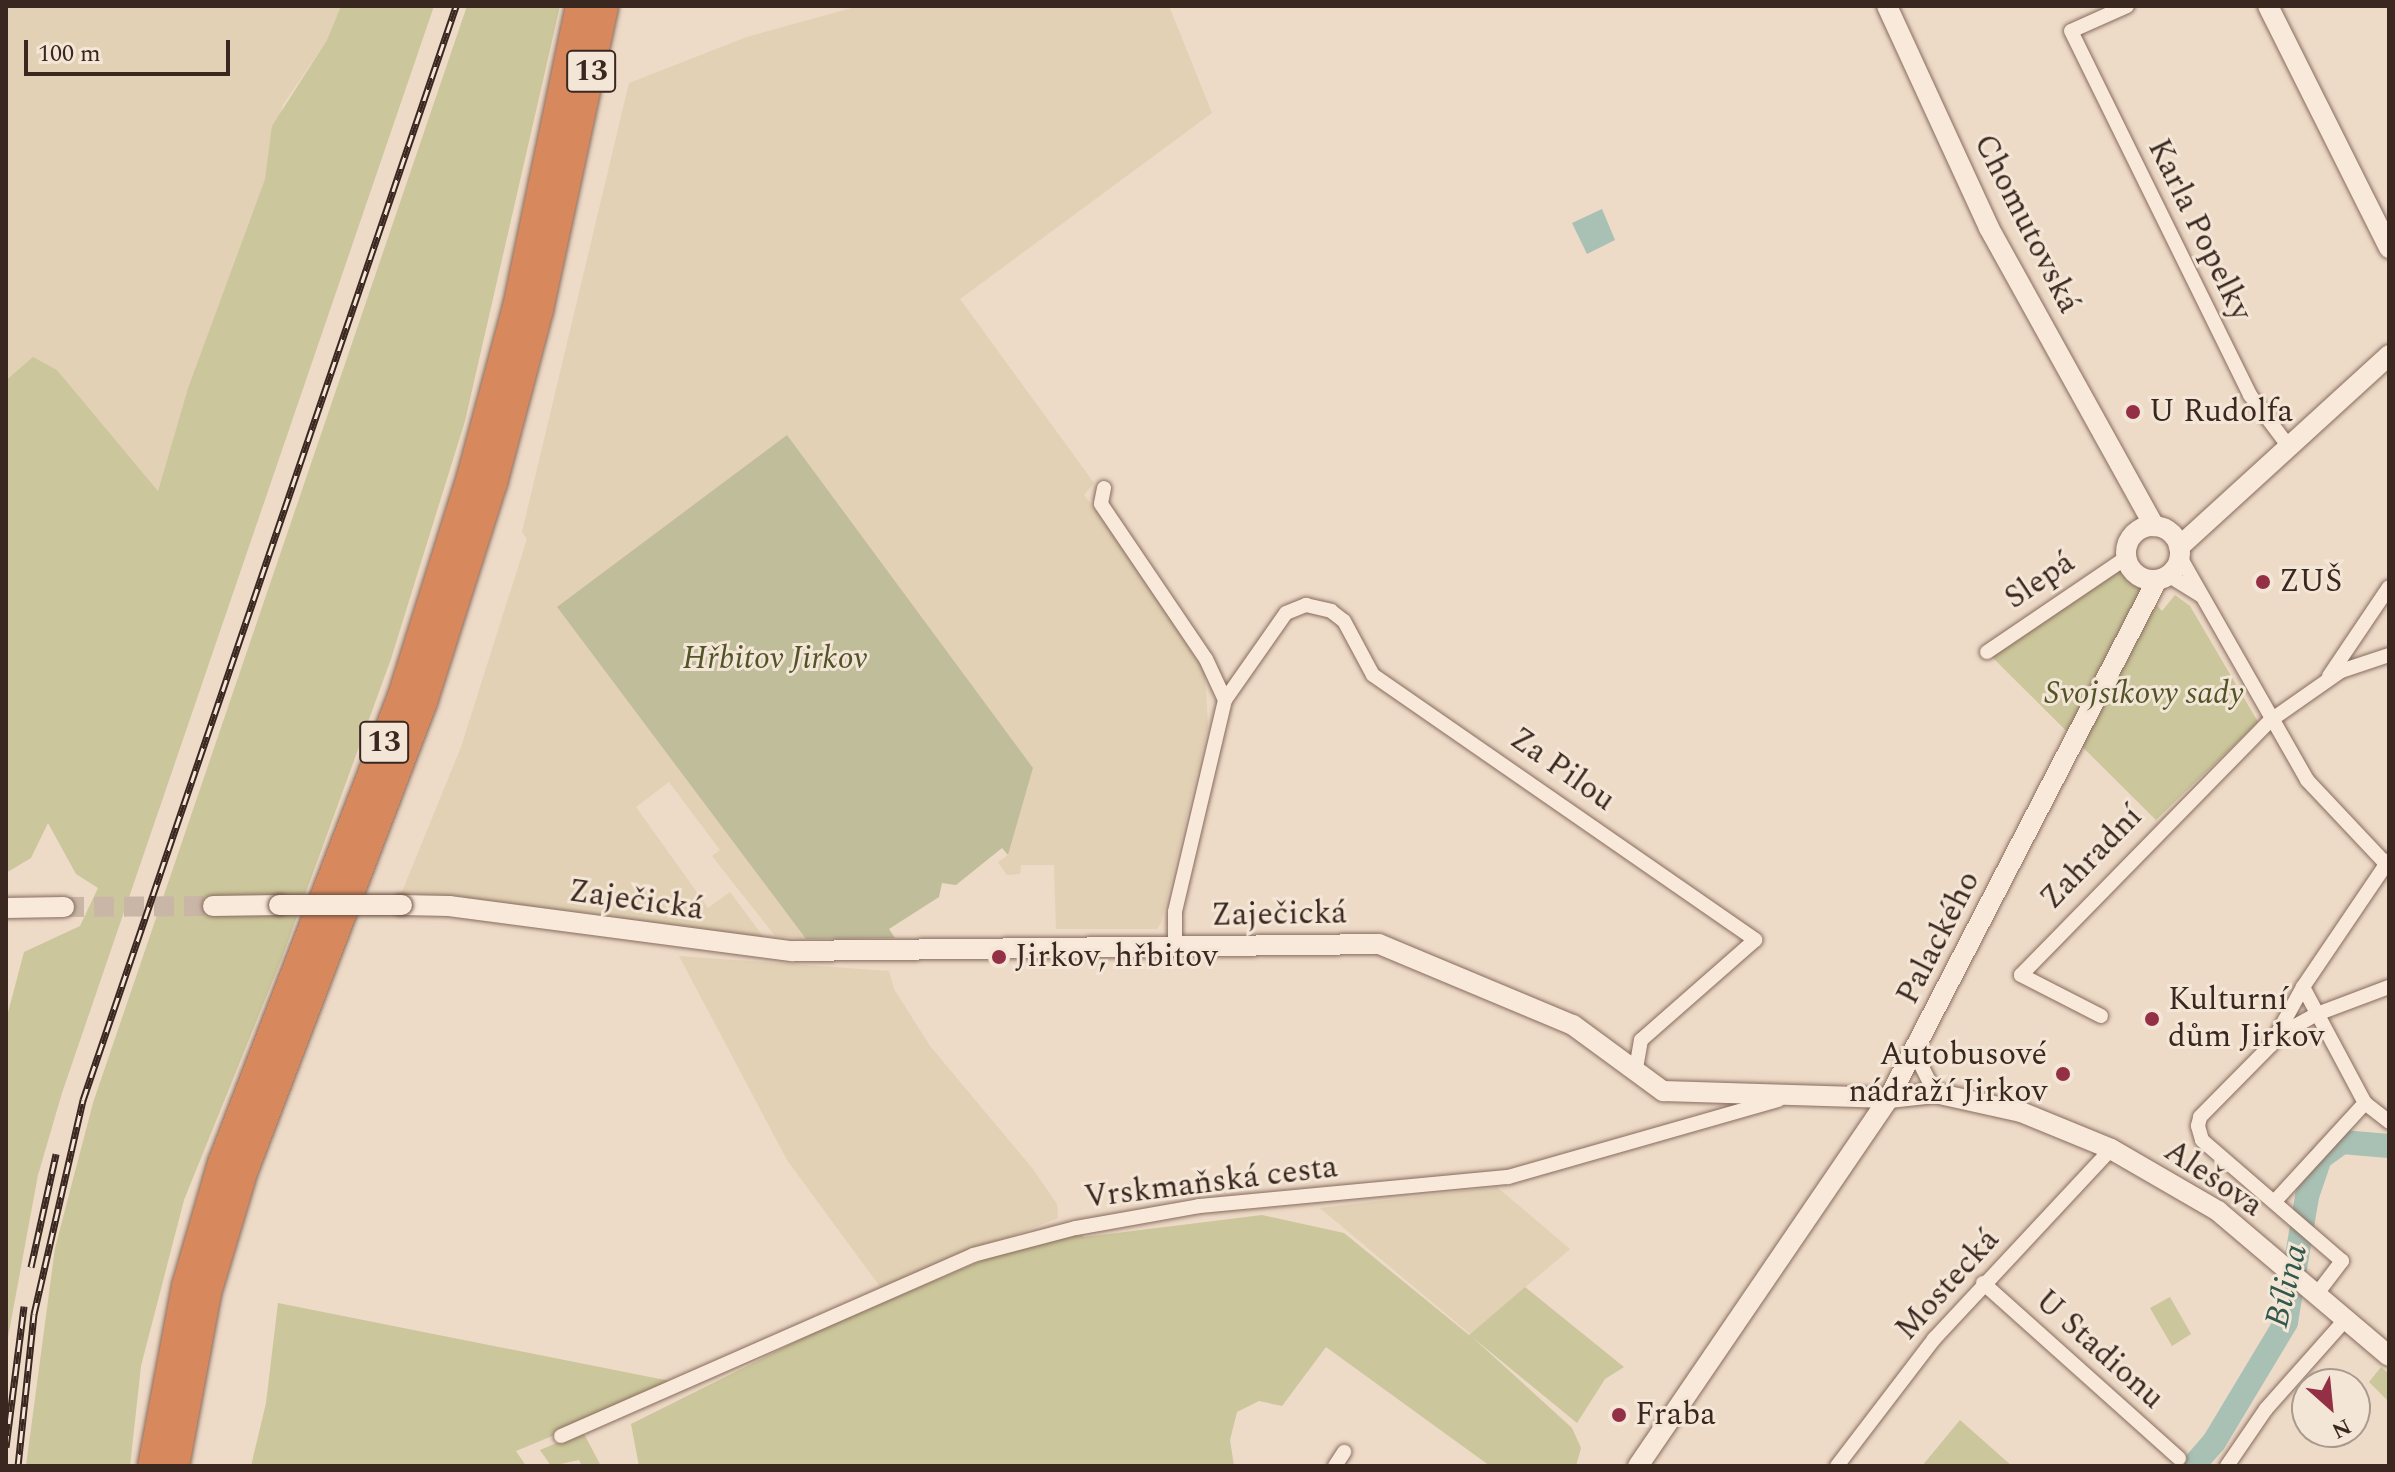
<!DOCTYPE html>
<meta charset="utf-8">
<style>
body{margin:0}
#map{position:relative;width:2395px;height:1472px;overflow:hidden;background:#eddac7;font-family:Spectral,serif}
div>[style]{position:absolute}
.farmland>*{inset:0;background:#e2d1b5}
.green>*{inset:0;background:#cbc69b}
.cemetery>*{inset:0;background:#c0bd9a}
.water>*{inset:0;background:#a8c1b4}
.river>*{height:24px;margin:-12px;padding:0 12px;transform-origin:12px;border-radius:12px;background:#a8c1b4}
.secondary-tunnel>*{height:20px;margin-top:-10px;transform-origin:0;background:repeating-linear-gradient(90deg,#c9b6a6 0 20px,transparent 0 30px)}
.roads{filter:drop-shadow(0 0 2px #886b5d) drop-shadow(0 0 2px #886b5d)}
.street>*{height:14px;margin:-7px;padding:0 7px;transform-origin:7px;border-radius:7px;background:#f8e9da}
.secondary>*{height:20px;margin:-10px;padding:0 10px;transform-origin:10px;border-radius:10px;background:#f8e9da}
.secondary>.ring{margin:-10px;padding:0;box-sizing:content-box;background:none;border:20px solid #f8e9da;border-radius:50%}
.highway>*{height:28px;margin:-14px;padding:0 14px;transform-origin:14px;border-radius:14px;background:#d7885c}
.rail>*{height:7px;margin-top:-3.5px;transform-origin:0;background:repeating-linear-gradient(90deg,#f4e6d6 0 12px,#392720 0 24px);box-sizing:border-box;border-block:2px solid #392720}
.bridges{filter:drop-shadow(0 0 2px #6a4c40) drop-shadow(0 0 2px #6a4c40)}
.secondary-bridge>*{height:20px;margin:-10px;padding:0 10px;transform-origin:10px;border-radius:10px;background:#f8e9da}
.dots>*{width:22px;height:22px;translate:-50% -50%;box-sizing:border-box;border:4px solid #f4e6d6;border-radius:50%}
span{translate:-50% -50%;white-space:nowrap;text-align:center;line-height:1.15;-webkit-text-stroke:6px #f4e6d6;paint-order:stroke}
.shield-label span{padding:2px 6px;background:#f4e6d6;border:2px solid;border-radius:6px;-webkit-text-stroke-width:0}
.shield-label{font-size:30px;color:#392720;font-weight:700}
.street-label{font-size:32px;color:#392720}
.poi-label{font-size:32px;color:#392720}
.left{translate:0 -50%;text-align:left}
.right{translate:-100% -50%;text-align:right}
.park-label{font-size:32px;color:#525428;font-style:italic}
.water-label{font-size:34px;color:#30584d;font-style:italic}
.frame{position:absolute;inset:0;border:8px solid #392720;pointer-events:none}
.north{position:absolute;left:2291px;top:1368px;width:80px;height:80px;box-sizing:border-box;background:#f4e6d6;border:2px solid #a99a8d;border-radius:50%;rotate:153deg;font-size:22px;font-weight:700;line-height:32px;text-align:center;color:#392720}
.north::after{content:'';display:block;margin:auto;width:28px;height:36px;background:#943045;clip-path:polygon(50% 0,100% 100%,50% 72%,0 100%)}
.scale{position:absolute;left:24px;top:40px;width:206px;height:36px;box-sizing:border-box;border:4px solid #392720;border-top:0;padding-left:10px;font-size:24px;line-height:28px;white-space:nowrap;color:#392720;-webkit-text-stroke:6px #f4e6d6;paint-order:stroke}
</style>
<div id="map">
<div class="farmland">
<i style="clip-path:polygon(6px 6px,341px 6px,327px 40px,283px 105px,265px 179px,188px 388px,158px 491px,57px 370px,33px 358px,6px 379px)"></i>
<i style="clip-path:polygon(859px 6px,1169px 6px,1212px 113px,960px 299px,1094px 483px,1084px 495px,1145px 577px,1205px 673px,1208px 726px,1161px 923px,1157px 929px,1056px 929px,1054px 865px,1021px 865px,1020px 874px,1007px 875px,998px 862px,1008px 855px,1033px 768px,557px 607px,806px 939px,775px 936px,712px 856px,720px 850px,669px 782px,636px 807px,708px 908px,730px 892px,765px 939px,402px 892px,461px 747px,527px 539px,522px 532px,629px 83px,747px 37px)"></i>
<i style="clip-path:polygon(679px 956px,889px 971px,894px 989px,930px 1046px,1032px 1168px,1057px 1204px,1058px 1218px,881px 1288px,787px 1160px)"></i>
<i style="clip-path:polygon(1497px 1187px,1570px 1249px,1470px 1334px,1320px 1208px)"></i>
</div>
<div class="green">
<i style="clip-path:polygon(341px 6px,434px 6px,62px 1093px,38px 1175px,6px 1348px,6px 1020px,24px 952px,80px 926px,98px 888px,76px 874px,48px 823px,31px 858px,6px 873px,6px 380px,33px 357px,57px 370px,158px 491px,188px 388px,265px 179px,272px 126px,327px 40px)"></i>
<i style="clip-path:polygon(467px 6px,560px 6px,465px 421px,391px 659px,282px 958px,184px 1200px,141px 1366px,130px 1466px,26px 1466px,55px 1248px,93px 1103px)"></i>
<i style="clip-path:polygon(2121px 565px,2162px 611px,2175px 595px,2190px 606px,2258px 722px,2156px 820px,1991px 656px)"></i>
<i style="clip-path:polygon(1262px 1215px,1344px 1233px,1469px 1335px,1525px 1287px,1624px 1367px,1605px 1379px,1577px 1423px,1471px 1336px,1572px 1428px,1581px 1448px,1576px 1466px,1490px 1466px,1326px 1347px,1282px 1406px,1259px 1401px,1237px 1412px,1230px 1440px,1234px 1466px,639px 1466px,631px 1424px,819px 1330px,990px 1257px,1078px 1231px,1084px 1237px)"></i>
<i style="clip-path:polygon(2170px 1297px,2191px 1334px,2172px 1346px,2150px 1308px)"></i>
<i style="clip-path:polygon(278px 1303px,680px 1383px,516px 1451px,526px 1466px,251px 1466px,266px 1403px)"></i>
<i style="clip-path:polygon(2381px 1367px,2389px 1374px,2389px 1402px,2369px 1382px)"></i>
<i style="clip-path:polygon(1960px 1420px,2012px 1466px,1922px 1466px)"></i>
<i style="clip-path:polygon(583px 1432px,601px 1466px,582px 1466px,579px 1460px,551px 1466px,540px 1450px)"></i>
</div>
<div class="cemetery">
<i style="clip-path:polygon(787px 435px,1033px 768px,1008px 855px,1002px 848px,956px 885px,942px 883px,939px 897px,889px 929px,895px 938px,806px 939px,557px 607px)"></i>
</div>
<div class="water">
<i style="clip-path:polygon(1602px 209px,1615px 240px,1587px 254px,1572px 223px)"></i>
</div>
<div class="river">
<i style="left:2193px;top:1466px;width:32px;rotate:-49deg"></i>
<i style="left:2214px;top:1442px;width:140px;rotate:-59deg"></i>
<i style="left:2286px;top:1322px;width:128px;rotate:-80.5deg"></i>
<i style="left:2307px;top:1196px;width:40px;rotate:-71.1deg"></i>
<i style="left:2320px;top:1158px;width:27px;rotate:-36deg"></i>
<i style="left:2342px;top:1142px;width:47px;rotate:4.9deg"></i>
</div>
<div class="secondary-tunnel">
<i style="left:64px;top:907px;width:149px;rotate:-0.4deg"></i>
</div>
<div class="roads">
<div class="street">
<i style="left:2127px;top:6px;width:61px;rotate:155.9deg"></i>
<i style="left:2071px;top:31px;width:406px;rotate:63.8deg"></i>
<i style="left:2250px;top:395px;width:65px;rotate:53.1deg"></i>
<i style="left:1104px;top:488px;width:16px;rotate:101deg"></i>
<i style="left:1101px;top:504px;width:187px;rotate:55.9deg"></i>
<i style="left:1206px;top:659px;width:45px;rotate:65.1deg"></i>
<i style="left:1225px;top:700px;width:218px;rotate:103.3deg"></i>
<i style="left:1175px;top:912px;width:34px;rotate:90deg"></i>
<i style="left:2180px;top:557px;width:257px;rotate:60.3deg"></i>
<i style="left:2307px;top:780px;width:120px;rotate:46.7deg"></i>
<i style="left:2168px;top:575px;width:39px;rotate:32deg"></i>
<i style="left:1987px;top:652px;width:168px;rotate:-34.1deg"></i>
<i style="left:2329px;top:676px;width:107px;rotate:-56deg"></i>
<i style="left:1225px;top:700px;width:106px;rotate:-55deg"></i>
<i style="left:1286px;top:613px;width:22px;rotate:-22deg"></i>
<i style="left:1306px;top:605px;width:26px;rotate:13deg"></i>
<i style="left:1331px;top:611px;width:16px;rotate:38deg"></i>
<i style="left:1344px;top:621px;width:61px;rotate:61.8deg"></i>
<i style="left:1373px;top:675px;width:465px;rotate:34.7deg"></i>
<i style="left:1755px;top:940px;width:152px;rotate:138.7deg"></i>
<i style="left:1641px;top:1040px;width:34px;rotate:100deg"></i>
<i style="left:2303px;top:987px;width:132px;rotate:61.9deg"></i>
<i style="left:2101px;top:1016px;width:90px;rotate:-152.9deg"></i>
<i style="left:2021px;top:975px;width:357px;rotate:-45.6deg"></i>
<i style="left:2271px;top:720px;width:85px;rotate:-35deg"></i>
<i style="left:2341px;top:671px;width:51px;rotate:-18.4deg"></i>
<i style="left:2279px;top:1035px;width:43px;rotate:-28.9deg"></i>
<i style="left:2317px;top:1014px;width:77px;rotate:-20.6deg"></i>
<i style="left:1914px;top:1051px;width:47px;rotate:63.4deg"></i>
<i style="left:2276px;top:1200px;width:132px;rotate:-47.5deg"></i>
<i style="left:2365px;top:1103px;width:31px;rotate:38deg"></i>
<i style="left:1983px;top:1283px;width:263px;rotate:41.8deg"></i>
<i style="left:2316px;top:1295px;width:43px;rotate:-52.6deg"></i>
<i style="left:2342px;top:1261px;width:185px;rotate:-139.2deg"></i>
<i style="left:2202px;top:1140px;width:15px;rotate:-106deg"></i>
<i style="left:2198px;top:1126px;width:9px;rotate:-77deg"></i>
<i style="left:2200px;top:1117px;width:101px;rotate:-45.4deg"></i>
<i style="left:2271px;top:1045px;width:66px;rotate:-61.1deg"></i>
<i style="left:2303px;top:987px;width:153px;rotate:-55.9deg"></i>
<i style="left:561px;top:1436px;width:450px;rotate:-23.7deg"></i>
<i style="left:973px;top:1255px;width:106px;rotate:-14.7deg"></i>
<i style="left:1076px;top:1228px;width:125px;rotate:-10.1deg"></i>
<i style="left:1199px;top:1206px;width:310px;rotate:-5.4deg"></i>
<i style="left:1508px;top:1177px;width:281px;rotate:-15.9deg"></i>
<i style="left:1335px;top:1466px;width:17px;rotate:-57deg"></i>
<i style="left:1837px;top:1466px;width:160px;rotate:-52.6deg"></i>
<i style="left:1934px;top:1339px;width:260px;rotate:-47deg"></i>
<i style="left:2227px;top:1466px;width:69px;rotate:-55.6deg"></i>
<i style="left:2266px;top:1409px;width:119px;rotate:-48.4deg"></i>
</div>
<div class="secondary">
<i style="left:1887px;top:6px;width:244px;rotate:65.3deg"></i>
<i style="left:1989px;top:228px;width:341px;rotate:61deg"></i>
<i style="left:2268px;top:6px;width:271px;rotate:63.4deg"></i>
<i class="ring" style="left:2126px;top:526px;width:34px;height:34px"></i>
<i style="left:2179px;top:547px;width:285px;rotate:-42.4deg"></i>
<i style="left:402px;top:905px;width:47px;rotate:1.2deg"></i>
<i style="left:449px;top:906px;width:347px;rotate:7.5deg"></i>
<i style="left:793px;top:951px;width:586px;rotate:-0.68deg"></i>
<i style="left:1379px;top:944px;width:210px;rotate:22.7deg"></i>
<i style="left:1573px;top:1025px;width:112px;rotate:36.3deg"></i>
<i style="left:1663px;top:1091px;width:226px;rotate:1.8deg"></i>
<i style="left:1889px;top:1098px;width:46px;rotate:-6.2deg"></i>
<i style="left:1935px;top:1093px;width:88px;rotate:12.5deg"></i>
<i style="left:2021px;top:1112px;width:97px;rotate:22.3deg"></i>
<i style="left:2111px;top:1149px;width:124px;rotate:30.1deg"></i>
<i style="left:2218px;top:1211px;width:224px;rotate:40.3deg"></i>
<i style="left:213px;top:906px;width:66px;rotate:-0.9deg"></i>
<i style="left:6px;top:908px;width:58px;rotate:-1deg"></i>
<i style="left:1638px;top:1466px;width:445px;rotate:-55.7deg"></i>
<i style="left:1889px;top:1098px;width:583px;rotate:-62.64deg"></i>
</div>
<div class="highway">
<i style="left:152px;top:1466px;width:183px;rotate:-79.3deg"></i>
<i style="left:186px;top:1286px;width:128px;rotate:-73.7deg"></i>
<i style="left:222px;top:1163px;width:500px;rotate:-68.92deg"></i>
<i style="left:402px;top:696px;width:230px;rotate:-72.5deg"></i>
<i style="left:471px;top:477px;width:176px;rotate:-74.9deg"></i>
<i style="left:517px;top:307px;width:308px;rotate:-78.2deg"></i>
<i style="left:175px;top:1466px;width:176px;rotate:-79.5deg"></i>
<i style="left:207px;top:1293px;width:128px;rotate:-73.3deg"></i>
<i style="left:244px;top:1170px;width:501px;rotate:-69.07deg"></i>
<i style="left:423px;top:702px;width:230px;rotate:-72.3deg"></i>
<i style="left:493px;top:483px;width:179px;rotate:-75.1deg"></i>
<i style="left:539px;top:310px;width:311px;rotate:-77.9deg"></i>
</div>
</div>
<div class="rail">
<i style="left:31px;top:1267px;width:116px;rotate:-77.5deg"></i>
<i style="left:6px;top:1447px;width:142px;rotate:-82.7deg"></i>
<i style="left:18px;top:1466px;width:153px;rotate:-84deg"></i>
<i style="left:34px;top:1314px;width:220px;rotate:-77.1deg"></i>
<i style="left:83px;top:1100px;width:1156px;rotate:-71.17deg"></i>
</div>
<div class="bridges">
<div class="secondary-bridge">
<i style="left:279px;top:905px;width:123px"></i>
</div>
</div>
<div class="dots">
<i style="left:2133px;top:412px;background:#943045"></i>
<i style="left:2263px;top:582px;background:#943045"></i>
<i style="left:999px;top:957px;background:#943045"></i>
<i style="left:2152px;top:1019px;background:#943045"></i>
<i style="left:2063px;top:1074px;background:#943045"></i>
<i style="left:1619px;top:1415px;background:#943045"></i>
</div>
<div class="shield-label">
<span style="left:591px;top:71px">13</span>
<span style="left:384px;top:742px">13</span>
</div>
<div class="street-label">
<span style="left:2026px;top:224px;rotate:63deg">Chomutovská</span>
<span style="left:2199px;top:230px;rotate:64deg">Karla Popelky</span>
<span style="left:2040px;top:581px;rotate:-34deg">Slepá</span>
<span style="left:1562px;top:770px;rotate:35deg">Za Pilou</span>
<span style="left:2092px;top:858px;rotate:-46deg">Zahradní</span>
<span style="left:636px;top:901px;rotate:8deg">Zaječická</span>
<span style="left:1279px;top:915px;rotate:-1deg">Zaječická</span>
<span style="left:1939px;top:938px;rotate:-63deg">Palackého</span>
<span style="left:2213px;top:1179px;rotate:34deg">Alešova</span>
<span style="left:1211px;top:1183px;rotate:-7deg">Vrskmaňská cesta</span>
<span style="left:1948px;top:1285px;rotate:-48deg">Mostecká</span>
<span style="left:2099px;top:1350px;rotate:42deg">U Stadionu</span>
</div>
<div class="poi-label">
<span class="left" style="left:2149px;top:412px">U Rudolfa</span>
<span class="left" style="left:2279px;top:582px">ZUŠ</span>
<span class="left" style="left:1015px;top:957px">Jirkov, hřbitov</span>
<span class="left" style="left:2168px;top:1019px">Kulturní<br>dům Jirkov</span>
<span class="right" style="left:2047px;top:1074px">Autobusové<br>nádraží Jirkov</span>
<span class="left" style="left:1635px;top:1415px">Fraba</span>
</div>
<div class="park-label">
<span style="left:775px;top:659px">Hřbitov Jirkov</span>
<span style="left:2144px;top:694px">Svojsíkovy sady</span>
</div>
<div class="water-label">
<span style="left:2287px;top:1286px;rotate:-76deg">Bílina</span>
</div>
<div class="frame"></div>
<div class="north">N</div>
<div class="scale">100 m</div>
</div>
